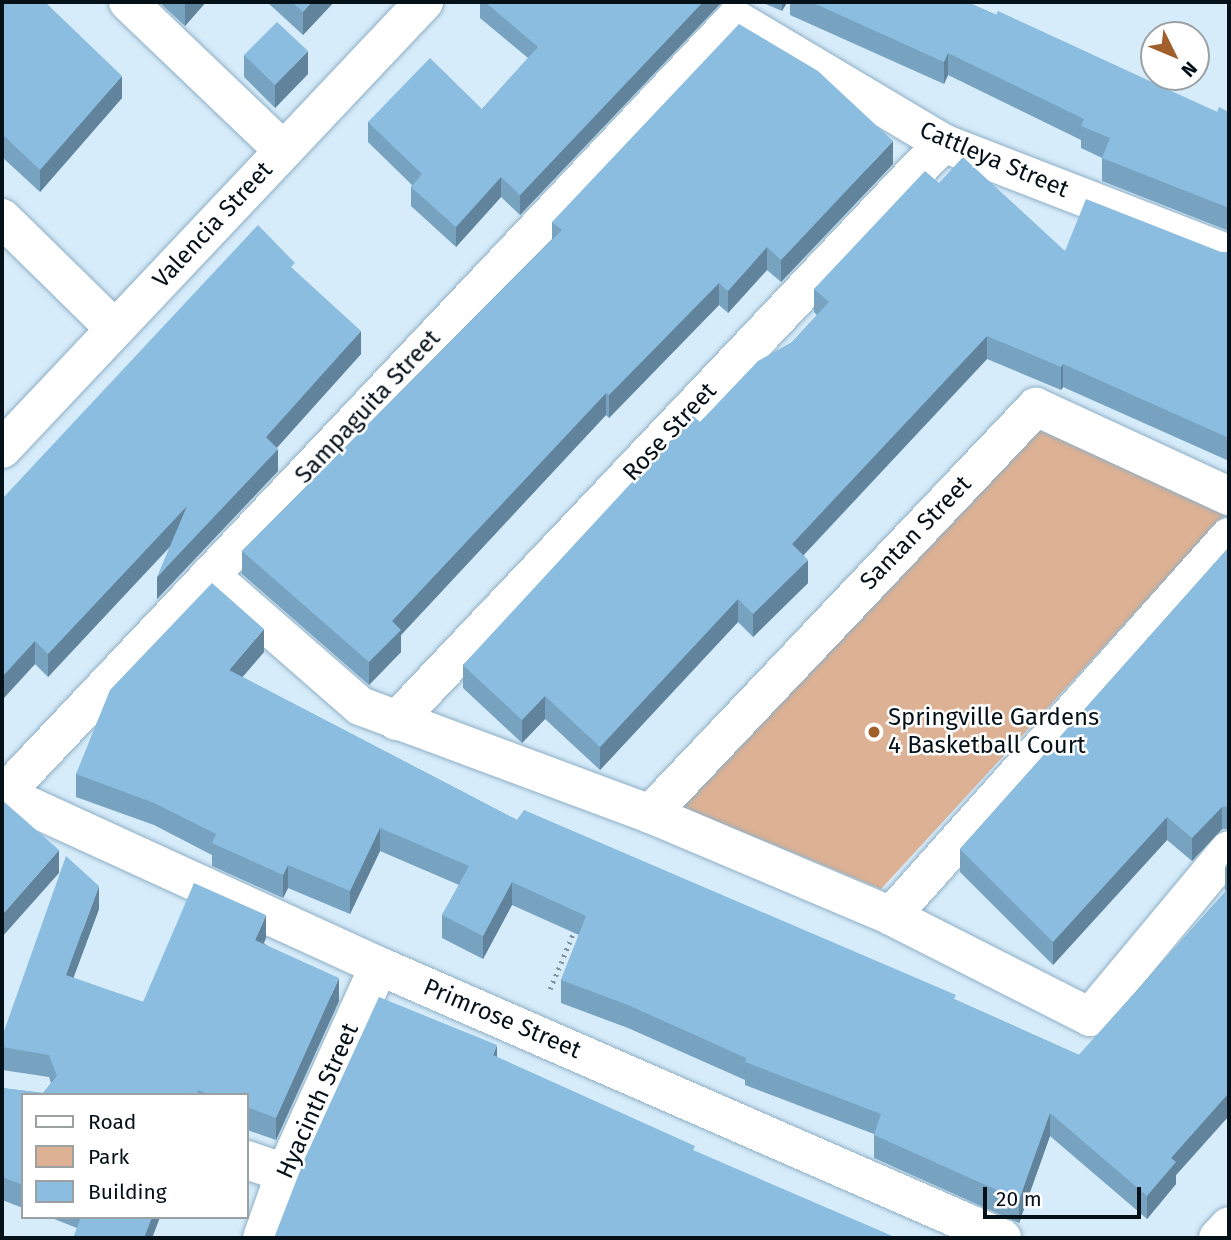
<!DOCTYPE html>
<style>
body{margin:0}
#map{position:relative;width:1231px;height:1240px;overflow:hidden;background:#d7ecfa;font-family:"Fira Sans",sans-serif}
div>[style]{position:absolute}
.green>*{inset:0;background:#ddb193}
.path>*{height:4.5px;margin-top:-2.25px;transform-origin:0;background:repeating-linear-gradient(90deg,#80919c 0 2px,transparent 0 7px)}
.roads{filter:drop-shadow(0 0 2px #8eafc6) drop-shadow(0 0 2px #8eafc6)}
.minor>*{height:38px;margin:-19px;padding:0 19px;transform-origin:19px;border-radius:19px;background:#fff}
.wall>*{inset:0;background:#77a3c0}
.shaded-wall>*{inset:0;background:#61849c}
.building>*{inset:0;background:#8abddf}
.dots>*{width:19px;height:19px;translate:-50% -50%;box-sizing:border-box;border:4px solid #fff;border-radius:50%}
span{translate:-50% -50%;white-space:nowrap;text-align:center;line-height:1.15;-webkit-text-stroke:5px #fff;paint-order:stroke}
.street-label{font-size:24px;color:#051119}
.poi-label{font-size:24px;color:#051119}
.left{translate:0 -50%;text-align:left}
.frame{position:absolute;inset:0;border:4px solid #051119;pointer-events:none}
.legend{position:absolute;left:21px;top:1093px;width:228px;height:126px;box-sizing:border-box;background:#fff;border:2px solid #9ba0a3;margin:0;padding:9px 12px;list-style:none;font-size:21px;color:#051119}
.legend li{display:flex;align-items:center;gap:14px;height:35px}
.legend b{width:35px;border:2px solid #9ba0a3}
.north{position:absolute;left:1140px;top:21px;width:70px;height:70px;box-sizing:border-box;background:#fff;border:2px solid #9ba0a3;border-radius:50%;rotate:133deg;font-size:19px;font-weight:700;line-height:28px;text-align:center;color:#051119}
.north::after{content:'';display:block;margin:auto;width:24px;height:32px;background:#a15f2b;clip-path:polygon(50% 0,100% 100%,50% 72%,0 100%)}
.scale{position:absolute;left:983px;top:1187px;width:158px;height:32px;box-sizing:border-box;border:4px solid #051119;border-top:0;padding-left:9px;font-size:21px;line-height:24px;white-space:nowrap;color:#051119;-webkit-text-stroke:5px #fff;paint-order:stroke}
</style>
<div id="map">
<div class="green">
<i style="clip-path:polygon(1037px 427px,1225px 515px,881px 889px,680px 806px)"></i>
</div>
<div class="path">
<i style="left:550px;top:989px;width:65px;rotate:-67.4deg"></i>
</div>
<div class="roads">
<div class="minor">
<i style="left:128px;top:2px;width:214px;rotate:43.7deg"></i>
<i style="left:2px;top:218px;width:158px;rotate:44.5deg"></i>
<i style="left:2px;top:449px;width:615px;rotate:-46.65deg"></i>
<i style="left:210px;top:575px;width:199px;rotate:41.1deg"></i>
<i style="left:360px;top:706px;width:309px;rotate:20.4deg"></i>
<i style="left:650px;top:814px;width:262px;rotate:22.9deg"></i>
<i style="left:891px;top:916px;width:223px;rotate:26.9deg"></i>
<i style="left:1090px;top:1017px;width:217px;rotate:-50.2deg"></i>
<i style="left:396px;top:721px;width:796px;rotate:-46.58deg"></i>
<i style="left:3px;top:794px;width:413px;rotate:24.6deg"></i>
<i style="left:379px;top:966px;width:680px;rotate:23.59deg"></i>
<i style="left:2px;top:796px;width:1068px;rotate:-46.67deg"></i>
<i style="left:735px;top:19px;width:242px;rotate:30.8deg"></i>
<i style="left:943px;top:143px;width:307px;rotate:21.2deg"></i>
<i style="left:650px;top:814px;width:561px;rotate:-46.52deg"></i>
<i style="left:1036px;top:407px;width:213px;rotate:24.8deg"></i>
<i style="left:891px;top:916px;width:508px;rotate:-48.27deg"></i>
<i style="left:247px;top:1160px;width:40px;rotate:18.9deg"></i>
<i style="left:262px;top:1238px;width:69px;rotate:-70.5deg"></i>
<i style="left:285px;top:1173px;width:227px;rotate:-65.6deg"></i>
<i style="left:1218px;top:1238px;width:16px;rotate:-47deg"></i>
</div>
</div>
<div class="wall">
<i style="clip-path:polygon(2px 2px,122px 98px,40px 192px,2px 157px)"></i>
<i style="clip-path:polygon(159px 2px,206px 2px,185px 26px)"></i>
<i style="clip-path:polygon(267px 2px,334px 2px,303px 35px)"></i>
<i style="clip-path:polygon(480px 2px,721px 2px,721px 3px,520px 215px,501px 197px,456px 247px,411px 206px,411px 187px,412px 185px,368px 142px,368px 122px,482px 109px,528px 58px,480px 18px)"></i>
<i style="clip-path:polygon(761px 2px,787px 2px,787px 3px,782px 11px)"></i>
<i style="clip-path:polygon(790px 2px,967px 2px,1217px 112px,1229px 112px,1229px 231px,1102px 181px,1102px 158px,1081px 148px,1081px 140px,948px 75px,944px 84px,790px 15px)"></i>
<i style="clip-path:polygon(244px 55px,308px 74px,275px 108px,244px 77px)"></i>
<i style="clip-path:polygon(893px 164px,781px 282px,767px 270px,728px 313px,719px 305px,609px 418px,606px 415px,401px 635px,401px 652px,369px 685px,242px 574px,242px 551px,552px 239px,552px 222px)"></i>
<i style="clip-path:polygon(939px 183px,1065px 251px,1229px 252px,1229px 461px,1063px 387px,1061px 390px,987px 359px,804px 555px,808px 583px,753px 637px,738px 622px,600px 770px,545px 719px,522px 743px,463px 688px,463px 665px,700px 422px,792px 342px,817px 315px,814px 312px,814px 289px)"></i>
<i style="clip-path:polygon(295px 271px,361px 354px,277px 447px,278px 471px,157px 599px,170px 547px,48px 677px,35px 664px,2px 700px,2px 499px)"></i>
<i style="clip-path:polygon(1229px 547px,1229px 829px,1222px 829px,1192px 861px,1167px 840px,1053px 965px,960px 872px,960px 849px)"></i>
<i style="clip-path:polygon(264px 652px,242px 677px,517px 820px,956px 1000px,1079px 1055px,1226px 891px,1225px 890px,1225px 867px,1229px 861px,1229px 1121px,1227px 1118px,1176px 1175px,1176px 1184px,1147px 1219px,1050px 1136px,1019px 1223px,874px 1158px,874px 1134px,745px 1085px,745px 1080px,628px 1028px,561px 1003px,561px 980px,579px 935px,512px 905px,483px 959px,442px 938px,442px 915px,459px 885px,380px 851px,350px 914px,288px 888px,283px 898px,212px 866px,212px 855px,154px 825px,76px 797px,76px 774px)"></i>
<i style="clip-path:polygon(99px 909px,73px 978px,143px 1002px,266px 938px,264px 943px,339px 1001px,276px 1140px,247px 1130px,247px 1095px,23px 1095px,23px 1208px,2px 1200px,2px 1088px,43px 1093px,51px 1083px,49px 1077px,2px 1070px,2px 1037px)"></i>
<i style="clip-path:polygon(49px 1217px,160px 1217px,152px 1238px,77px 1228px)"></i>
</div>
<div class="shaded-wall">
<i style="clip-path:polygon(186px 2px,206px 2px,185px 26px,185px 3px)"></i>
<i style="clip-path:polygon(312px 2px,334px 2px,303px 35px,303px 12px)"></i>
<i style="clip-path:polygon(703px 2px,721px 2px,721px 3px,520px 215px,520px 195px)"></i>
<i style="clip-path:polygon(782px 2px,787px 2px,782px 11px)"></i>
<i style="clip-path:polygon(308px 51px,308px 74px,275px 108px,275px 85px)"></i>
<i style="clip-path:polygon(948px 53px,948px 75px,944px 84px,944px 62px)"></i>
<i style="clip-path:polygon(122px 76px,122px 98px,40px 192px,40px 170px)"></i>
<i style="clip-path:polygon(893px 141px,893px 164px,781px 282px,781px 260px)"></i>
<i style="clip-path:polygon(501px 177px,501px 197px,456px 247px,456px 227px)"></i>
<i style="clip-path:polygon(767px 247px,767px 270px,728px 313px,728px 291px)"></i>
<i style="clip-path:polygon(719px 283px,719px 305px,609px 418px,609px 395px)"></i>
<i style="clip-path:polygon(361px 331px,361px 354px,266px 460px,266px 437px)"></i>
<i style="clip-path:polygon(987px 336px,987px 359px,792px 567px,792px 544px)"></i>
<i style="clip-path:polygon(1063px 364px,1063px 387px,1061px 390px,1061px 367px)"></i>
<i style="clip-path:polygon(606px 393px,606px 415px,401px 635px,401px 652px,369px 685px,369px 662px,392px 621px)"></i>
<i style="clip-path:polygon(278px 449px,278px 471px,157px 599px,157px 577px)"></i>
<i style="clip-path:polygon(187px 506px,187px 528px,48px 677px,48px 654px)"></i>
<i style="clip-path:polygon(808px 560px,808px 583px,753px 637px,753px 614px)"></i>
<i style="clip-path:polygon(738px 599px,738px 622px,600px 770px,600px 747px)"></i>
<i style="clip-path:polygon(264px 629px,264px 652px,229px 693px,229px 670px)"></i>
<i style="clip-path:polygon(35px 641px,35px 664px,2px 700px,2px 677px)"></i>
<i style="clip-path:polygon(545px 696px,545px 719px,522px 743px,522px 720px)"></i>
<i style="clip-path:polygon(1222px 807px,1222px 829px,1192px 861px,1192px 838px)"></i>
<i style="clip-path:polygon(1167px 817px,1167px 840px,1053px 965px,1053px 942px)"></i>
<i style="clip-path:polygon(380px 828px,380px 851px,350px 914px,350px 891px)"></i>
<i style="clip-path:polygon(59px 850px,59px 873px,2px 937px,2px 915px)"></i>
<i style="clip-path:polygon(288px 865px,288px 888px,283px 898px,283px 875px)"></i>
<i style="clip-path:polygon(512px 882px,512px 905px,483px 959px,483px 936px)"></i>
<i style="clip-path:polygon(99px 886px,99px 909px,66px 998px,66px 975px)"></i>
<i style="clip-path:polygon(266px 915px,266px 938px,255px 962px,255px 940px)"></i>
<i style="clip-path:polygon(339px 978px,339px 1001px,276px 1140px,276px 1118px)"></i>
<i style="clip-path:polygon(497px 1045px,497px 1068px,493px 1055px)"></i>
<i style="clip-path:polygon(1227px 1095px,1227px 1118px,1176px 1175px,1176px 1184px,1147px 1219px,1147px 1196px,1171px 1158px)"></i>
<i style="clip-path:polygon(1050px 1113px,1050px 1136px,1019px 1223px,1019px 1200px)"></i>
<i style="clip-path:polygon(152px 1217px,160px 1217px,152px 1238px,144px 1238px)"></i>
</div>
<div class="building">
<i style="clip-path:polygon(2px 2px,45px 2px,122px 76px,40px 170px,2px 134px)"></i>
<i style="clip-path:polygon(292px 2px,312px 2px,303px 12px)"></i>
<i style="clip-path:polygon(485px 2px,703px 2px,520px 195px,501px 177px,456px 227px,411px 187px,422px 174px,368px 122px,430px 58px,482px 109px,538px 47px)"></i>
<i style="clip-path:polygon(811px 2px,967px 2px,996px 15px,998px 11px,1217px 112px,1219px 107px,1229px 112px,1229px 208px,1102px 158px,1110px 138px,1081px 126px,1084px 119px,948px 53px,944px 62px)"></i>
<i style="clip-path:polygon(277px 22px,308px 51px,275px 85px,244px 55px)"></i>
<i style="clip-path:polygon(739px 24px,818px 71px,893px 141px,781px 260px,767px 247px,728px 291px,719px 283px,609px 395px,606px 393px,392px 621px,401px 630px,369px 662px,242px 551px,562px 230px,552px 222px)"></i>
<i style="clip-path:polygon(963px 157px,1065px 251px,1086px 199px,1221px 252px,1229px 252px,1229px 438px,1063px 364px,1061px 367px,987px 336px,792px 544px,808px 560px,753px 614px,738px 599px,600px 747px,545px 696px,522px 720px,463px 665px,693px 416px,700px 422px,758px 361px,792px 342px,829px 302px,814px 289px,925px 171px,939px 183px)"></i>
<i style="clip-path:polygon(258px 225px,295px 263px,291px 267px,361px 331px,266px 437px,278px 449px,157px 577px,187px 506px,48px 654px,35px 641px,2px 677px,2px 499px)"></i>
<i style="clip-path:polygon(1229px 547px,1229px 806px,1222px 807px,1192px 838px,1167px 817px,1053px 942px,960px 849px)"></i>
<i style="clip-path:polygon(212px 583px,264px 629px,229px 670px,517px 820px,524px 810px,956px 995px,954px 999px,1079px 1055px,1229px 888px,1229px 1098px,1227px 1095px,1171px 1158px,1176px 1162px,1147px 1196px,1050px 1113px,1019px 1200px,874px 1135px,881px 1114px,745px 1062px,746px 1058px,628px 1005px,561px 980px,586px 916px,512px 882px,483px 936px,442px 915px,469px 866px,380px 828px,350px 891px,288px 865px,283px 875px,212px 843px,216px 834px,154px 803px,76px 774px,110px 690px)"></i>
<i style="clip-path:polygon(2px 800px,59px 850px,2px 915px)"></i>
<i style="clip-path:polygon(66px 856px,99px 886px,66px 975px,143px 1002px,194px 883px,266px 915px,255px 940px,339px 978px,276px 1118px,247px 1107px,247px 1095px,211px 1095px,198px 1090px,197px 1095px,23px 1095px,23px 1185px,2px 1177px,2px 1088px,43px 1093px,57px 1076px,49px 1055px,2px 1047px,2px 1037px)"></i>
<i style="clip-path:polygon(1229px 861px,1229px 871px,1225px 867px)"></i>
<i style="clip-path:polygon(379px 997px,497px 1045px,493px 1055px,695px 1146px,693px 1150px,897px 1238px,274px 1238px,305px 1158px)"></i>
<i style="clip-path:polygon(81px 1217px,152px 1217px,144px 1238px,73px 1238px)"></i>
</div>
<div class="dots">
<i style="left:874px;top:732px;background:#a15f2b"></i>
</div>
<div class="street-label">
<span style="left:994px;top:160px;rotate:23deg">Cattleya Street</span>
<span style="left:213px;top:225px;rotate:-47deg">Valencia Street</span>
<span style="left:368px;top:407px;rotate:-47deg">Sampaguita Street</span>
<span style="left:670px;top:432px;rotate:-47deg">Rose Street</span>
<span style="left:916px;top:533px;rotate:-46deg">Santan Street</span>
<span style="left:502px;top:1019px;rotate:23deg">Primrose Street</span>
<span style="left:318px;top:1101px;rotate:-66deg">Hyacinth Street</span>
</div>
<div class="poi-label">
<span class="left" style="left:888px;top:732px">Springville Gardens<br>4 Basketball Court</span>
</div>
<div class="frame"></div>
<ul class="legend">
<li><b style="height:9px;background:#fff"></b>Road</li>
<li><b style="height:19px;background:#ddb193"></b>Park</li>
<li><b style="height:19px;background:#8abddf"></b>Building</li>
</ul>
<div class="north">N</div>
<div class="scale">20 m</div>
</div>
